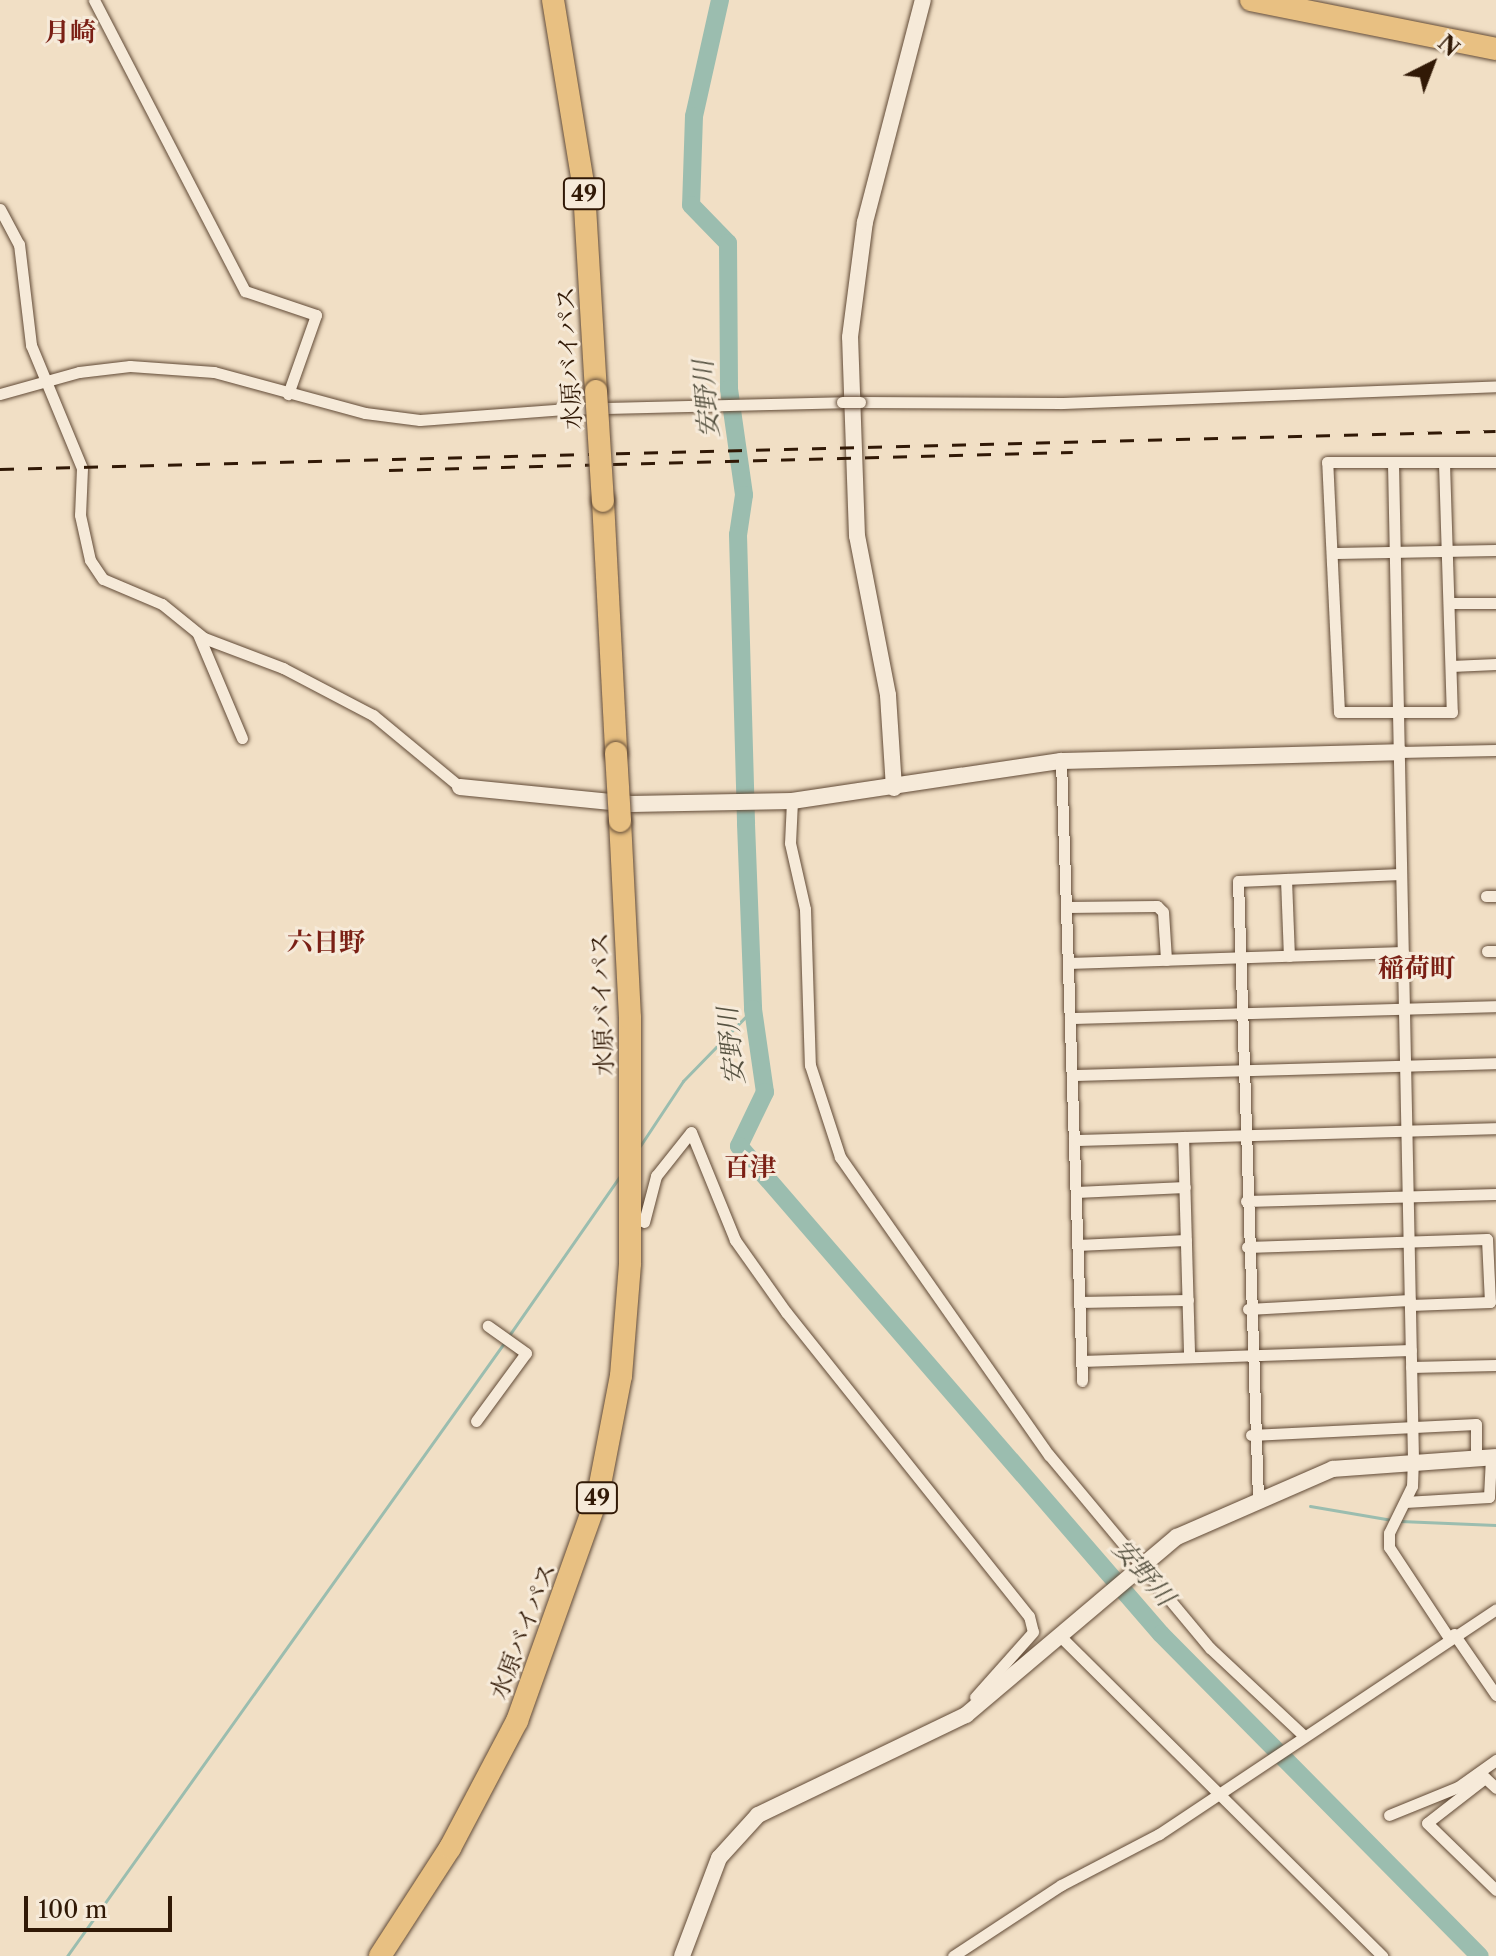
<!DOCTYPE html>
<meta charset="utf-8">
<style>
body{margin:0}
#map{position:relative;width:1496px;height:1956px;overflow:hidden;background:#f1dfc5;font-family:"Libre Caslon Text","Noto Serif JP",serif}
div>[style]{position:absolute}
.stream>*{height:3px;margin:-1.5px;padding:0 1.5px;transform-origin:1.5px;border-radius:1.5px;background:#9bbdaf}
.river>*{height:18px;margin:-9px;padding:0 9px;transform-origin:9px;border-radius:9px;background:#9bbdaf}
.roads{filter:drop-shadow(0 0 2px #614a36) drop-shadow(0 0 2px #614a36)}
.street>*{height:11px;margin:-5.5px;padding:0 5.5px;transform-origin:5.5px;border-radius:5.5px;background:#f6ead9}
.secondary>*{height:16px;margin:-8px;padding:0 8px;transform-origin:8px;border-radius:8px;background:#f6ead9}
.highway>*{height:22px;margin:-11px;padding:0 11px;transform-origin:11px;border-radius:11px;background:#e8c082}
.rail>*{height:3px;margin-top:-1.5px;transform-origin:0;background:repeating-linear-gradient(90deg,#311906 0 14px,transparent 0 28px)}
.bridges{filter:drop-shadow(0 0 2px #614a36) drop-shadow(0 0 2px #614a36)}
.street-bridge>*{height:11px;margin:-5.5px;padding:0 5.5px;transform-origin:5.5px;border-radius:5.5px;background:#f6ead9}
.highway-bridge>*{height:22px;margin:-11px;padding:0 11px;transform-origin:11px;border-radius:11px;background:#e8c082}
span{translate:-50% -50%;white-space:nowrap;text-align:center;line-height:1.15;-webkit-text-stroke:6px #f6ead9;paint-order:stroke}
.shield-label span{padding:2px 6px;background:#f6ead9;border:2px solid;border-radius:6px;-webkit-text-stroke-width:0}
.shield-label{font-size:22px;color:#311906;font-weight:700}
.street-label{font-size:24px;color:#311906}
.neighbourhood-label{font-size:26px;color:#7a1f14;font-weight:700}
.water-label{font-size:26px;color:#565241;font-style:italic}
.north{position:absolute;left:1392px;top:24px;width:80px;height:80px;-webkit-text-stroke:6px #f6ead9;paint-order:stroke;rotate:42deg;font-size:22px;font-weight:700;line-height:32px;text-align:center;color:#311906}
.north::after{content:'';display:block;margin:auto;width:28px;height:36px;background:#311906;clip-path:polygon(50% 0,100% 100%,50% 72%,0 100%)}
.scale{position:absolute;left:24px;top:1896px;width:148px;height:36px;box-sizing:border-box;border:4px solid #311906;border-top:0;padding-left:10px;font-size:24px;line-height:28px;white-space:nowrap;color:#311906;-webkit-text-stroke:6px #f6ead9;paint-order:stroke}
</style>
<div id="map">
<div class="stream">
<i style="left:640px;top:1146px;width:78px;rotate:-56.5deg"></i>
<i style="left:683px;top:1081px;width:100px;rotate:-45.8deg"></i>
<i style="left:508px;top:1337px;width:196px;rotate:-55.2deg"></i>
<i style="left:1310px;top:1506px;width:83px;rotate:9.7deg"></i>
<i style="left:1400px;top:1521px;width:96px;rotate:2.4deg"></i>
<i style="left:67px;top:1956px;width:753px;rotate:-54.52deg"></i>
</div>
<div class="river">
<i style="left:720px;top:0;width:119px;rotate:102.6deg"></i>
<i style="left:694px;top:116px;width:89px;rotate:91.9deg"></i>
<i style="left:691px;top:205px;width:53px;rotate:45.8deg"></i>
<i style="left:728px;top:243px;width:146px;rotate:89.6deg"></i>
<i style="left:729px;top:389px;width:107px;rotate:81.9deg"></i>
<i style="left:744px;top:495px;width:40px;rotate:98.5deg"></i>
<i style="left:738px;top:535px;width:289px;rotate:88.4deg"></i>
<i style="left:746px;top:824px;width:185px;rotate:87.8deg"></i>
<i style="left:753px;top:1009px;width:84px;rotate:81.8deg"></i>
<i style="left:765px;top:1092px;width:60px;rotate:115.7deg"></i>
<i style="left:739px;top:1146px;width:645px;rotate:49.15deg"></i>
<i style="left:1161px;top:1634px;width:453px;rotate:45.3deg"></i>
</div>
<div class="roads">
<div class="street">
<i style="left:94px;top:0;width:328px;rotate:62.6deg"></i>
<i style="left:245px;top:291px;width:75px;rotate:18.7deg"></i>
<i style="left:316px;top:315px;width:84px;rotate:109.5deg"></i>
<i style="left:0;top:209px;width:40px;rotate:62deg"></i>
<i style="left:19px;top:244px;width:102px;rotate:83.2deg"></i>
<i style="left:31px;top:345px;width:133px;rotate:67.5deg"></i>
<i style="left:82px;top:468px;width:47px;rotate:92.4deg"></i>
<i style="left:80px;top:515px;width:46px;rotate:77.5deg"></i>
<i style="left:90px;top:560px;width:23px;rotate:56deg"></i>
<i style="left:103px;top:579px;width:64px;rotate:23deg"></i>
<i style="left:162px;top:604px;width:54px;rotate:39deg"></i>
<i style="left:204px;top:638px;width:85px;rotate:20.8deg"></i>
<i style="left:283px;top:668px;width:102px;rotate:27.6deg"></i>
<i style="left:373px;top:715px;width:113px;rotate:39.6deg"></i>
<i style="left:0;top:394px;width:82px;rotate:-15.6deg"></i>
<i style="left:79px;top:372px;width:51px;rotate:-6.7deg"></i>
<i style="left:130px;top:366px;width:84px;rotate:4.1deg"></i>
<i style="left:214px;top:372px;width:156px;rotate:15.2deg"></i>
<i style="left:365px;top:413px;width:55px;rotate:7.3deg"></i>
<i style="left:420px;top:420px;width:145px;rotate:-4.3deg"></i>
<i style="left:565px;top:409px;width:277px;rotate:-1.4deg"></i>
<i style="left:860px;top:402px;width:202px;rotate:0.3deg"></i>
<i style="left:1062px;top:403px;width:434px;rotate:-2.2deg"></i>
<i style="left:1393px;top:463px;width:995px;rotate:88.85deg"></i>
<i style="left:1413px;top:1458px;width:28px;rotate:92deg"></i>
<i style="left:1412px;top:1486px;width:52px;rotate:116.1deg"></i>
<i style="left:1389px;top:1533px;width:14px;rotate:90deg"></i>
<i style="left:1389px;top:1547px;width:109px;rotate:56.6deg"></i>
<i style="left:1444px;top:463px;width:249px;rotate:88.2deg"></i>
<i style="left:1452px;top:712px;width:113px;rotate:180deg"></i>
<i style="left:1339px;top:712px;width:250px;rotate:-92.7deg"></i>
<i style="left:1327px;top:462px;width:169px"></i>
<i style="left:1336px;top:553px;width:160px;rotate:-1.1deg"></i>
<i style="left:1449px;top:603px;width:47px"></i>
<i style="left:198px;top:634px;width:113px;rotate:67.1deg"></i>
<i style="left:1451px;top:666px;width:45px;rotate:-2.5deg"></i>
<i style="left:1399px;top:752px;width:97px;rotate:-1.2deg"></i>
<i style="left:1061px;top:761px;width:620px;rotate:88.06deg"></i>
<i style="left:792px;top:801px;width:42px;rotate:92.7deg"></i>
<i style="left:790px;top:843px;width:68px;rotate:77.2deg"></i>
<i style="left:805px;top:909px;width:156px;rotate:88.2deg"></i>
<i style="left:810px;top:1065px;width:97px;rotate:71.9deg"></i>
<i style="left:840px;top:1157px;width:364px;rotate:55deg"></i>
<i style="left:1049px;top:1455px;width:251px;rotate:50.2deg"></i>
<i style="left:1210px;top:1648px;width:127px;rotate:43.1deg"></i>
<i style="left:1286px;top:879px;width:77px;rotate:87.8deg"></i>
<i style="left:1486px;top:896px;width:10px"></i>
<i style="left:1066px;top:907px;width:91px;rotate:-0.6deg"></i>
<i style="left:1157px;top:906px;width:8px;rotate:45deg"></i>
<i style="left:1163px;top:912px;width:48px;rotate:86.4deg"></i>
<i style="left:1487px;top:951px;width:9px"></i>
<i style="left:1068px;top:963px;width:335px;rotate:-1.9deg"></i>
<i style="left:1070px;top:1018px;width:426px;rotate:-1.6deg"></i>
<i style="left:1072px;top:1075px;width:424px;rotate:-1.6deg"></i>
<i style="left:1183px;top:1137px;width:220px;rotate:88.4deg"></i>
<i style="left:1074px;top:1140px;width:422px;rotate:-1.6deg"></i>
<i style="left:1076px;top:1192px;width:109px;rotate:-2.6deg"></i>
<i style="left:1246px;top:1201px;width:250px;rotate:-1.6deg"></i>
<i style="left:644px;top:1222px;width:48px;rotate:-75.4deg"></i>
<i style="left:656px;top:1176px;width:56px;rotate:-51.5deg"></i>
<i style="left:691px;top:1132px;width:117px;rotate:67.8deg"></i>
<i style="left:735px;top:1240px;width:88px;rotate:54.7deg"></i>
<i style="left:786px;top:1312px;width:389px;rotate:51.4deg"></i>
<i style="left:1029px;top:1616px;width:16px;rotate:76deg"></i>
<i style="left:1033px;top:1632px;width:87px;rotate:131.7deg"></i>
<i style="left:1077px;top:1245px;width:109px;rotate:-2.6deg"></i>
<i style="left:1247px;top:1247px;width:240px;rotate:-1.9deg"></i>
<i style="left:1487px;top:1239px;width:63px;rotate:87.3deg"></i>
<i style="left:1490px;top:1302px;width:80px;rotate:177.9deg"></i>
<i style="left:1079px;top:1302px;width:109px;rotate:-1.1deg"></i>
<i style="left:1248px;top:1309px;width:162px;rotate:-3.2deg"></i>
<i style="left:1081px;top:1361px;width:330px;rotate:-1.9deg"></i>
<i style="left:1411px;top:1367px;width:85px;rotate:-1.3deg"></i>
<i style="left:476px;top:1421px;width:84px;rotate:-53.7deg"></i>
<i style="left:526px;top:1353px;width:47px;rotate:-144.6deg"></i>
<i style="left:1251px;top:1435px;width:225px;rotate:-2.8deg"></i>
<i style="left:1476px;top:1424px;width:33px;rotate:90deg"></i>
<i style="left:1258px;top:1500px;width:619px;rotate:-91.85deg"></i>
<i style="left:1238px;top:881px;width:163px;rotate:-2.5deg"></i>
<i style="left:1405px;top:1502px;width:84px;rotate:-3.4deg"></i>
<i style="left:1489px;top:1497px;width:40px;rotate:-87.1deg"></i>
<i style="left:1454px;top:1634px;width:74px;rotate:55.5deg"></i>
<i style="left:1061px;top:1637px;width:453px;rotate:44.8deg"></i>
<i style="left:1480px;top:1773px;width:22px;rotate:43deg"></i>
<i style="left:1485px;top:1778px;width:73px;rotate:142.2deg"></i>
<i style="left:1427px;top:1823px;width:96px;rotate:44.2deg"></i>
<i style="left:1389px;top:1815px;width:74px;rotate:-22.1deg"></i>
<i style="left:1458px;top:1787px;width:47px;rotate:-35.4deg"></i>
<i style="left:953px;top:1956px;width:129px;rotate:-33.3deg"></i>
<i style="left:1061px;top:1885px;width:110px;rotate:-27.5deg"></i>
<i style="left:1159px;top:1834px;width:405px;rotate:-33.7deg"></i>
</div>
<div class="secondary">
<i style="left:460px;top:787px;width:172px;rotate:5.7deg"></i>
<i style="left:631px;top:804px;width:161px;rotate:-1.1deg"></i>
<i style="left:792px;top:801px;width:272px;rotate:-8.5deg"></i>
<i style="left:1061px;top:761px;width:338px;rotate:-1.5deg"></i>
<i style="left:894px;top:788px;width:93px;rotate:-93.7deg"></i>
<i style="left:888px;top:695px;width:162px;rotate:-101deg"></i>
<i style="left:857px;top:536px;width:199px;rotate:-92deg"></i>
<i style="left:850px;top:337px;width:116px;rotate:-82.6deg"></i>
<i style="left:865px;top:222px;width:229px;rotate:-75.4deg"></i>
<i style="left:682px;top:1956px;width:105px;rotate:-69.3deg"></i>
<i style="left:719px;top:1858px;width:58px;rotate:-47.8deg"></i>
<i style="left:758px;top:1815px;width:231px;rotate:-25.7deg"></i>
<i style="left:966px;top:1715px;width:276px;rotate:-40.2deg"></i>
<i style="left:1177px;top:1537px;width:170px;rotate:-23.6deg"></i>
<i style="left:1333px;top:1469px;width:163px;rotate:-4.2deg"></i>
</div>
<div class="highway">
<i style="left:553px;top:0;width:193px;rotate:80.7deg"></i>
<i style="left:584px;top:190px;width:201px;rotate:86.6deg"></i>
<i style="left:1251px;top:0;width:250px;rotate:11.3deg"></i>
<i style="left:603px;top:501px;width:252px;rotate:87deg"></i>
<i style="left:380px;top:1956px;width:129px;rotate:-57.1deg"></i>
<i style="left:450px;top:1848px;width:144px;rotate:-62.2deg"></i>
<i style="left:517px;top:1721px;width:240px;rotate:-70.3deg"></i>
<i style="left:598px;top:1495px;width:121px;rotate:-79.1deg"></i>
<i style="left:621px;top:1376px;width:113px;rotate:-85.4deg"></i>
<i style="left:630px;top:1263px;width:245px;rotate:-90deg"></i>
<i style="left:630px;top:1018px;width:197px;rotate:-92.9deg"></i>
</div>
</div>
<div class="rail">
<i style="left:0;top:469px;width:1496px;rotate:-1.46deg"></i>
<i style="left:389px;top:470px;width:684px;rotate:-1.51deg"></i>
</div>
<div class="bridges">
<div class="street-bridge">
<i style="left:842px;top:402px;width:18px"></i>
</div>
<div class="highway-bridge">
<i style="left:596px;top:391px;width:110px;rotate:86.4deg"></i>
<i style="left:616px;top:753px;width:68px;rotate:86.6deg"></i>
</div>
</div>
<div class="shield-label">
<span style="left:584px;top:194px">49</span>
<span style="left:597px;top:1498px">49</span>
</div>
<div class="street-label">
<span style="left:569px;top:358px;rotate:-93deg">水原バイパス</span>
<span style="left:602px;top:1004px;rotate:-92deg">水原バイパス</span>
<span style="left:523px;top:1631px;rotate:-69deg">水原バイパス</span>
</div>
<div class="neighbourhood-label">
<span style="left:70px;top:33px">月崎</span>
<span style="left:326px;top:943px">六日野</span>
<span style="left:1417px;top:969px">稲荷町</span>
<span style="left:750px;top:1168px">百津</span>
</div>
<div class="water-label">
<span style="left:707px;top:399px;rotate:-95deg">安野川</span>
<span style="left:732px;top:1046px;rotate:-96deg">安野川</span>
<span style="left:1143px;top:1573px;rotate:49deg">安野川</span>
</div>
<div class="north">N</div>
<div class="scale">100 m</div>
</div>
